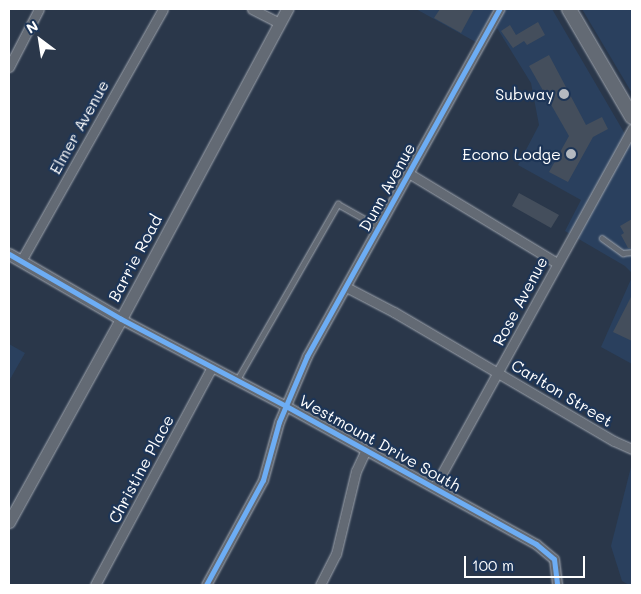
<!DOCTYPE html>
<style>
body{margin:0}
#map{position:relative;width:641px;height:594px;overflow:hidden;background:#2a374a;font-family:Mali,sans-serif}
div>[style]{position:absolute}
.built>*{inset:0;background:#2a405e}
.building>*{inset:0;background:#444e5c}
.roads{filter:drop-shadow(0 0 1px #9fa5ae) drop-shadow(0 0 1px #9fa5ae)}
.service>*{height:4.5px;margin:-2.25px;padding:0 2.25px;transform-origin:2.25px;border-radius:2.25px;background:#636a74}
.minor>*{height:9px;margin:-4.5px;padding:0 4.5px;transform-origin:4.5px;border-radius:4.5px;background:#636a74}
.tertiary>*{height:11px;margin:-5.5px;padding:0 5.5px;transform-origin:5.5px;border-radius:5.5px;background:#636a74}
.secondary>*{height:14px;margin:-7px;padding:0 7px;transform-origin:7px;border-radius:7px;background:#636a74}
.cycleway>*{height:5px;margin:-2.5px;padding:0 2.5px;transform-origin:2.5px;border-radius:2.5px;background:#6dadf4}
.dots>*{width:14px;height:14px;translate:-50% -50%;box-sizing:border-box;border:2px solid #1d3557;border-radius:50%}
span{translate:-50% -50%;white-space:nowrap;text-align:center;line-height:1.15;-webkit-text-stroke:4.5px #1d3557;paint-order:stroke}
.poi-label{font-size:16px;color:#fff}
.right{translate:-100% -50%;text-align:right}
.street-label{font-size:16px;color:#fff}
.frame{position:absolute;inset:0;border:10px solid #fff;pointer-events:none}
.north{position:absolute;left:15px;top:15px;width:50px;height:50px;-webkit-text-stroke:4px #1d3557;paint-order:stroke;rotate:329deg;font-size:14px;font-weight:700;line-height:20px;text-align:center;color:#fff}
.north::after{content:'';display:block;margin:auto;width:18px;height:22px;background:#fff;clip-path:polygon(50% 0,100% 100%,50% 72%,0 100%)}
.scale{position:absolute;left:464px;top:556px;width:121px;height:22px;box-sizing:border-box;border:2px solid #fff;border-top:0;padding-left:6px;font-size:15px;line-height:18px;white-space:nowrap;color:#fff;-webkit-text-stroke:4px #1d3557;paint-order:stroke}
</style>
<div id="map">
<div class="built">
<i style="clip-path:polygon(416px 9px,552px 9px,632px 146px,632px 273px,625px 266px,565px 231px,581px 200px,518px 165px,539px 125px,531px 83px,497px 28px,483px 46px)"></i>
<i style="clip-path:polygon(582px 9px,632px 9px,632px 93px)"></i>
<i style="clip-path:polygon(632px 277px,632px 364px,601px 347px)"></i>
<i style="clip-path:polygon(9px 344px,25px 353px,9px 381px)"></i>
<i style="clip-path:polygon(632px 463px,632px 585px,629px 585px,622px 581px,611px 546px)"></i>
</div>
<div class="building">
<i style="clip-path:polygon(440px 9px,474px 9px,461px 33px,434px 18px)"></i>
<i style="clip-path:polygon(538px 22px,545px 35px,527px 45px,524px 41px,513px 48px,501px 31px,510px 25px,516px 35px)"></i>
<i style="clip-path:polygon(549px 55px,586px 125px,602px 117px,608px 129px,593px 137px,568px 182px,549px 172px,569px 136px,529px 66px)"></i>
<i style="clip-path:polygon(519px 193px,559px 215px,551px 228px,512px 206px)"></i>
<i style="clip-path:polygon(632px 219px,632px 248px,628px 248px,621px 235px,624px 233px,620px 226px)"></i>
<i style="clip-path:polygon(632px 295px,632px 341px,613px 332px)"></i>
</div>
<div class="roads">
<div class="service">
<i style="left:602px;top:238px;width:26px;rotate:36deg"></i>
<i style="left:623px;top:253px;width:9px;rotate:-6deg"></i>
<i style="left:237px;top:380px;width:203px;rotate:-60.2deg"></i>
<i style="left:338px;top:204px;width:47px;rotate:29.3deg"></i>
</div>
<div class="minor">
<i style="left:252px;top:9px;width:31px;rotate:27deg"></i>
<i style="left:9px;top:67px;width:65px;rotate:-62.7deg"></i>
<i style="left:410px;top:174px;width:172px;rotate:31.2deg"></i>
<i style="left:21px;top:261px;width:289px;rotate:-60.6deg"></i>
<i style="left:346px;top:287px;width:54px;rotate:27.5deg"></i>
<i style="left:394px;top:312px;width:255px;rotate:30.4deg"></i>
<i style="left:614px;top:441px;width:20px;rotate:24deg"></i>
<i style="left:121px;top:319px;width:187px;rotate:27.8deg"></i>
<i style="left:286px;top:406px;width:286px;rotate:28.9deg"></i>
<i style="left:536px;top:544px;width:23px;rotate:40deg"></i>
<i style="left:554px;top:559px;width:26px;rotate:83deg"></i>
<i style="left:435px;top:486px;width:408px;rotate:-61.1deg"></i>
<i style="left:95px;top:585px;width:247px;rotate:-61.8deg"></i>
<i style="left:206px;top:585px;width:119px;rotate:-61.5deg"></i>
<i style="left:263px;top:480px;width:60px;rotate:-74.6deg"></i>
<i style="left:279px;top:422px;width:72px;rotate:-67deg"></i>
<i style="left:307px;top:356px;width:397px;rotate:-61deg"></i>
<i style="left:320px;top:585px;width:35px;rotate:-63deg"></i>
<i style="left:336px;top:554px;width:85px;rotate:-76.5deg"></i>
<i style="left:356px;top:471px;width:23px;rotate:-65deg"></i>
</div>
<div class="tertiary">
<i style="left:9px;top:254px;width:129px;rotate:30.1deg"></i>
<i style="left:9px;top:522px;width:232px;rotate:-61.1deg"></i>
<i style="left:121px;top:319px;width:352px;rotate:-61.8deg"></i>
</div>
<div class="secondary">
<i style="left:569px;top:9px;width:125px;rotate:59.7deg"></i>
</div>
</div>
<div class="cycleway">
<i style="left:9px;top:254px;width:129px;rotate:30.1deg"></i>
<i style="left:121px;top:319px;width:187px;rotate:27.8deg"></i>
<i style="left:286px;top:406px;width:286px;rotate:28.9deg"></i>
<i style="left:536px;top:544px;width:23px;rotate:40deg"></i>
<i style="left:554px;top:559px;width:26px;rotate:83deg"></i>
<i style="left:206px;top:585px;width:119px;rotate:-61.5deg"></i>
<i style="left:263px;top:480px;width:60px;rotate:-74.6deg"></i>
<i style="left:279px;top:422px;width:72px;rotate:-67deg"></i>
<i style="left:307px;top:356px;width:397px;rotate:-61deg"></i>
</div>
<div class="dots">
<i style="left:564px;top:94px;background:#b4b9c0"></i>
<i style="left:571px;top:154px;background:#b4b9c0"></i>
</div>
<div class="poi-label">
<span class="right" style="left:554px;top:94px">Subway</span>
<span class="right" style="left:561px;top:154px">Econo Lodge</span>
</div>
<div class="street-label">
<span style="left:79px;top:127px;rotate:-61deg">Elmer Avenue</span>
<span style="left:387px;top:187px;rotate:-61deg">Dunn Avenue</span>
<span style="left:135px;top:258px;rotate:-62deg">Barrie Road</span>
<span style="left:520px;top:301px;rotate:-62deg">Rose Avenue</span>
<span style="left:562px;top:393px;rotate:31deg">Carlton Street</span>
<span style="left:380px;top:443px;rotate:29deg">Westmount Drive South</span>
<span style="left:141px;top:469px;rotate:-62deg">Christine Place</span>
</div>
<div class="frame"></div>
<div class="north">N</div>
<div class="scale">100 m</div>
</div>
